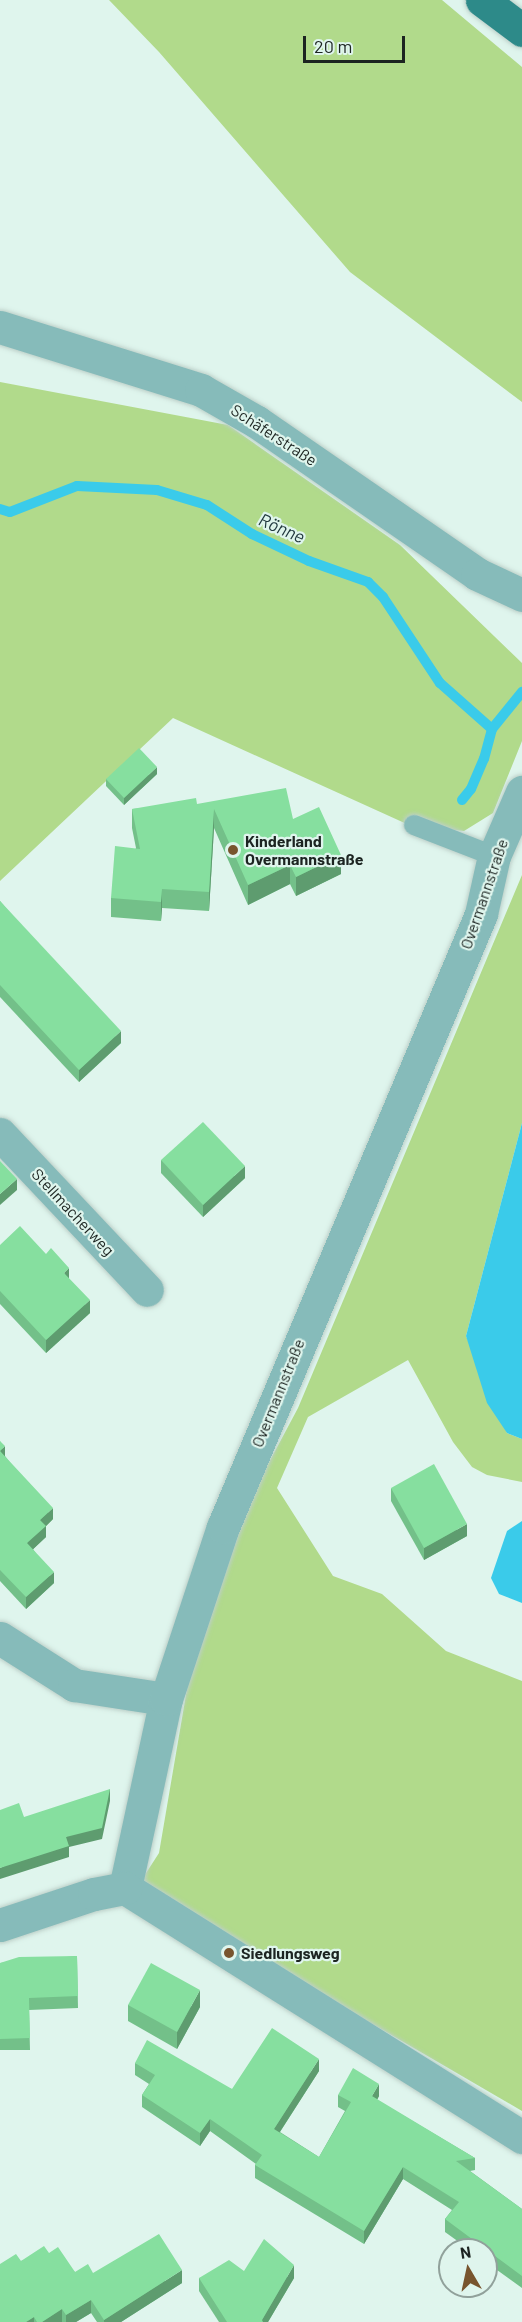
<!DOCTYPE html>
<meta charset="utf-8">
<style>
body{margin:0}
#map{position:relative;width:522px;height:2322px;overflow:hidden;background:#dff5ed;font-family:Barlow,sans-serif}
div>[style]{position:absolute}
.green>*{inset:0;background:#b1da8b}
.water>*{inset:0;background:#3acbea}
.stream>*{height:10px;margin:-5px;padding:0 5px;transform-origin:5px;border-radius:5px;background:#3acbea}
.roads{filter:drop-shadow(0 0 2px #bccfc8) drop-shadow(0 0 2px #bccfc8)}
.service>*{height:20px;margin:-10px;padding:0 10px;transform-origin:10px;border-radius:10px;background:#86bbba}
.minor>*{height:33px;margin:-16.5px;padding:0 16.5px;transform-origin:16.5px;border-radius:16.5px;background:#86bbba}
.primary>*{height:33px;margin:-16.5px;padding:0 16.5px;transform-origin:16.5px;border-radius:16.5px;background:#2d8a89}
.wall>*{inset:0;background:#73c089}
.shaded-wall>*{inset:0;background:#5e9c6f}
.building>*{inset:0;background:#86df9f}
.dots>*{width:16px;height:16px;translate:-50% -50%;box-sizing:border-box;border:3px solid #dff5ed;border-radius:50%}
span{translate:-50% -50%;white-space:nowrap;text-align:center;line-height:1.15;-webkit-text-stroke:4.5px #dff5ed;paint-order:stroke}
.street-label{font-size:16px;color:#1c2421}
.poi-label{font-size:16px;color:#1c2421;font-weight:700}
.left{translate:0 -50%;text-align:left}
.water-label{font-size:18px;color:#21383e;font-style:italic}
.north{position:absolute;left:438px;top:2238px;width:60px;height:60px;box-sizing:border-box;background:#dff5ed;border:2px solid #91a19b;border-radius:50%;rotate:351deg;font-size:16px;font-weight:700;line-height:24px;text-align:center;color:#1c2421}
.north::after{content:'';display:block;margin:auto;width:21px;height:27px;background:#78552e;clip-path:polygon(50% 0,100% 100%,50% 72%,0 100%)}
.scale{position:absolute;left:303px;top:36px;width:102px;height:27px;box-sizing:border-box;border:3px solid #1c2421;border-top:0;padding-left:8px;font-size:18px;line-height:21px;white-space:nowrap;color:#1c2421;-webkit-text-stroke:4px #dff5ed;paint-order:stroke}
</style>
<div id="map">
<div class="green">
<i style="clip-path:polygon(109px 0,442px 0,522px 67px,522px 402px,350px 272px,159px 52px)"></i>
<i style="clip-path:polygon(0 382px,228px 425px,400px 545px,522px 663px,522px 741px,493px 813px,464px 831px,409px 825px,173px 718px,0 881px)"></i>
<i style="clip-path:polygon(522px 875px,522px 1123px,466px 1336px,507px 1433px,522px 1439px,522px 1482px,487px 1475px,472px 1467px,453px 1442px,408px 1360px,308px 1417px,277px 1488px,333px 1576px,382px 1594px,446px 1651px,522px 1681px,522px 2111px,137px 1887px,159px 1853px,188px 1683px,253px 1492px,298px 1408px)"></i>
</div>
<div class="water">
<i style="clip-path:polygon(522px 1123px,522px 1439px,507px 1433px,487px 1403px,466px 1336px)"></i>
<i style="clip-path:polygon(522px 1521px,522px 1603px,499px 1594px,491px 1578px,507px 1531px)"></i>
</div>
<div class="stream">
<i style="left:0;top:509px;width:10px;rotate:17deg"></i>
<i style="left:10px;top:512px;width:72px;rotate:-21.2deg"></i>
<i style="left:77px;top:486px;width:80px;rotate:2.9deg"></i>
<i style="left:157px;top:490px;width:52px;rotate:16.7deg"></i>
<i style="left:207px;top:505px;width:54px;rotate:32.8deg"></i>
<i style="left:252px;top:534px;width:63px;rotate:25.3deg"></i>
<i style="left:309px;top:561px;width:63px;rotate:19.6deg"></i>
<i style="left:368px;top:582px;width:21px;rotate:45deg"></i>
<i style="left:383px;top:597px;width:103px;rotate:56.5deg"></i>
<i style="left:440px;top:683px;width:69px;rotate:41.5deg"></i>
<i style="left:462px;top:800px;width:14px;rotate:-51deg"></i>
<i style="left:471px;top:789px;width:33px;rotate:-67deg"></i>
<i style="left:484px;top:759px;width:31px;rotate:-75deg"></i>
<i style="left:492px;top:729px;width:48px;rotate:-51deg"></i>
</div>
<div class="roads">
<div class="service">
<i style="left:414px;top:825px;width:86px;rotate:21.2deg"></i>
</div>
<div class="minor">
<i style="left:0;top:327px;width:211px;rotate:17.4deg"></i>
<i style="left:201px;top:390px;width:64px;rotate:29.7deg"></i>
<i style="left:257px;top:422px;width:267px;rotate:34.6deg"></i>
<i style="left:477px;top:574px;width:50px;rotate:25deg"></i>
<i style="left:0;top:1134px;width:214px;rotate:46.7deg"></i>
<i style="left:0;top:1638px;width:88px;rotate:32.4deg"></i>
<i style="left:74px;top:1685px;width:93px;rotate:8.7deg"></i>
<i style="left:125px;top:1888px;width:193px;rotate:-77.8deg"></i>
<i style="left:166px;top:1699px;width:181px;rotate:-71.7deg"></i>
<i style="left:223px;top:1527px;width:665px;rotate:-67.17deg"></i>
<i style="left:481px;top:914px;width:59px;rotate:-77.4deg"></i>
<i style="left:494px;top:856px;width:70px;rotate:-66.4deg"></i>
<i style="left:125px;top:1888px;width:469px;rotate:32.1deg"></i>
<i style="left:0;top:1925px;width:99px;rotate:-18.3deg"></i>
<i style="left:94px;top:1894px;width:32px;rotate:-11deg"></i>
</div>
<div class="primary">
<i style="left:482px;top:0;width:50px;rotate:36.9deg"></i>
</div>
</div>
<div class="wall">
<i style="clip-path:polygon(157px 774px,124px 805px,106px 786px,106px 779px)"></i>
<i style="clip-path:polygon(197px 804px,293px 819px,341px 874px,296px 896px,290px 884px,248px 905px,214px 828px,209px 911px,162px 908px,161px 921px,111px 917px,111px 898px,136px 848px,132px 828px,132px 809px)"></i>
<i style="clip-path:polygon(0 901px,121px 1043px,79px 1082px,0 997px)"></i>
<i style="clip-path:polygon(161px 1160px,245px 1178px,203px 1217px,161px 1173px)"></i>
<i style="clip-path:polygon(0 1245px,69px 1279px,90px 1313px,46px 1353px,0 1304px)"></i>
<i style="clip-path:polygon(0 1441px,5px 1456px,53px 1519px,46px 1526px,46px 1537px,33px 1549px,54px 1583px,26px 1609px,0 1581px)"></i>
<i style="clip-path:polygon(391px 1488px,467px 1536px,424px 1560px,391px 1501px)"></i>
<i style="clip-path:polygon(77px 1956px,78px 2008px,29px 2010px,30px 2050px,0 2050px,0 1963px)"></i>
<i style="clip-path:polygon(128px 2005px,200px 2007px,177px 2049px,128px 2021px)"></i>
<i style="clip-path:polygon(135px 2063px,232px 2089px,319px 2071px,280px 2132px,319px 2157px,345px 2111px,338px 2107px,338px 2095px,379px 2096px,377px 2100px,475px 2158px,475px 2170px,470px 2171px,522px 2209px,522px 2288px,486px 2262px,486px 2250px,470px 2250px,445px 2232px,445px 2219px,452px 2210px,403px 2179px,364px 2244px,255px 2178px,255px 2165px,256px 2164px,210px 2131px,200px 2146px,142px 2107px,142px 2095px,149px 2084px,135px 2075px)"></i>
<i style="clip-path:polygon(49px 2253px,75px 2272px,93px 2273px,182px 2283px,121px 2322px,97px 2322px,91px 2313px,76px 2322px,0 2322px,21px 2261px)"></i>
<i style="clip-path:polygon(244px 2271px,294px 2278px,268px 2322px,219px 2322px,199px 2291px,199px 2278px)"></i>
</div>
<div class="shaded-wall">
<i style="clip-path:polygon(157px 767px,157px 774px,124px 805px,124px 798px)"></i>
<i style="clip-path:polygon(214px 809px,214px 828px,209px 911px,209px 892px)"></i>
<i style="clip-path:polygon(341px 855px,341px 874px,296px 896px,296px 877px)"></i>
<i style="clip-path:polygon(290px 865px,290px 884px,248px 905px,248px 885px)"></i>
<i style="clip-path:polygon(162px 889px,162px 908px,161px 921px,161px 902px)"></i>
<i style="clip-path:polygon(121px 1031px,121px 1043px,79px 1082px,79px 1070px)"></i>
<i style="clip-path:polygon(245px 1166px,245px 1178px,203px 1217px,203px 1205px)"></i>
<i style="clip-path:polygon(17px 1179px,17px 1190px,0 1205px,0 1194px)"></i>
<i style="clip-path:polygon(69px 1268px,69px 1281px,64px 1273px)"></i>
<i style="clip-path:polygon(90px 1300px,90px 1313px,46px 1353px,46px 1340px)"></i>
<i style="clip-path:polygon(5px 1446px,5px 1458px,0 1451px)"></i>
<i style="clip-path:polygon(53px 1508px,53px 1519px,46px 1526px,46px 1537px,27px 1555px,27px 1543px,40px 1520px)"></i>
<i style="clip-path:polygon(467px 1524px,467px 1536px,424px 1560px,424px 1548px)"></i>
<i style="clip-path:polygon(54px 1572px,54px 1583px,26px 1609px,26px 1597px)"></i>
<i style="clip-path:polygon(110px 1789px,110px 1801px,102px 1839px,69px 1847px,69px 1857px,0 1879px,0 1868px,66px 1837px)"></i>
<i style="clip-path:polygon(200px 1990px,200px 2007px,177px 2049px,177px 2032px)"></i>
<i style="clip-path:polygon(319px 2059px,319px 2071px,274px 2141px,274px 2129px)"></i>
<i style="clip-path:polygon(379px 2084px,379px 2096px,372px 2109px,372px 2096px)"></i>
<i style="clip-path:polygon(210px 2119px,210px 2131px,200px 2146px,200px 2133px)"></i>
<i style="clip-path:polygon(403px 2167px,403px 2179px,364px 2244px,364px 2231px)"></i>
<i style="clip-path:polygon(294px 2265px,294px 2278px,268px 2322px,262px 2322px,262px 2320px)"></i>
<i style="clip-path:polygon(182px 2270px,182px 2283px,121px 2322px,104px 2322px,104px 2320px)"></i>
<i style="clip-path:polygon(91px 2300px,91px 2313px,76px 2322px,66px 2322px,66px 2315px)"></i>
<i style="clip-path:polygon(62px 2309px,62px 2322px,42px 2322px)"></i>
<i style="clip-path:polygon(34px 2317px,34px 2322px,26px 2322px)"></i>
</div>
<div class="building">
<i style="clip-path:polygon(139px 748px,157px 767px,124px 798px,106px 779px)"></i>
<i style="clip-path:polygon(286px 788px,293px 819px,319px 807px,341px 855px,296px 877px,290px 865px,248px 885px,214px 809px,209px 892px,162px 889px,161px 902px,111px 898px,115px 846px,140px 849px,132px 809px,196px 798px,197px 804px)"></i>
<i style="clip-path:polygon(0 901px,121px 1031px,79px 1070px,0 985px)"></i>
<i style="clip-path:polygon(203px 1122px,245px 1166px,203px 1205px,161px 1160px)"></i>
<i style="clip-path:polygon(0 1161px,17px 1179px,0 1194px)"></i>
<i style="clip-path:polygon(20px 1226px,46px 1254px,51px 1248px,69px 1268px,64px 1273px,90px 1300px,46px 1340px,0 1291px,0 1245px)"></i>
<i style="clip-path:polygon(0 1441px,5px 1446px,0 1451px,53px 1508px,40px 1520px,46px 1526px,27px 1543px,54px 1572px,26px 1597px,0 1570px)"></i>
<i style="clip-path:polygon(434px 1464px,467px 1524px,424px 1548px,391px 1488px)"></i>
<i style="clip-path:polygon(110px 1789px,102px 1828px,66px 1837px,69px 1846px,0 1868px,0 1810px,19px 1803px,24px 1817px)"></i>
<i style="clip-path:polygon(77px 1956px,78px 1996px,29px 1998px,30px 2038px,0 2039px,0 1963px,19px 1957px)"></i>
<i style="clip-path:polygon(151px 1963px,200px 1990px,177px 2032px,128px 2005px)"></i>
<i style="clip-path:polygon(272px 2028px,319px 2059px,274px 2129px,319px 2157px,351px 2102px,338px 2095px,353px 2068px,379px 2084px,372px 2096px,475px 2158px,456px 2161px,522px 2209px,522px 2276px,445px 2219px,459px 2202px,403px 2167px,364px 2231px,255px 2165px,262px 2155px,210px 2119px,200px 2133px,142px 2095px,155px 2075px,135px 2063px,147px 2040px,232px 2089px)"></i>
<i style="clip-path:polygon(159px 2234px,182px 2270px,104px 2320px,91px 2300px,66px 2315px,62px 2309px,42px 2322px,37px 2322px,34px 2317px,26px 2322px,0 2322px,0 2264px,16px 2254px,21px 2261px,44px 2246px,49px 2253px,58px 2247px,75px 2272px,88px 2264px,93px 2273px)"></i>
<i style="clip-path:polygon(264px 2239px,294px 2265px,262px 2320px,263px 2322px,227px 2322px,199px 2278px,229px 2260px,244px 2271px)"></i>
</div>
<div class="dots">
<i style="left:233px;top:850px;background:#78552e"></i>
<i style="left:229px;top:1953px;background:#78552e"></i>
</div>
<div class="street-label">
<span style="left:274px;top:435px;rotate:33deg">Schäferstraße</span>
<span style="left:484px;top:894px;rotate:-71deg">Overmannstraße</span>
<span style="left:73px;top:1212px;rotate:47deg">Stellmacherweg</span>
<span style="left:278px;top:1393px;rotate:-68deg">Overmannstraße</span>
</div>
<div class="poi-label">
<span class="left" style="left:245px;top:850px">Kinderland<br>Overmannstraße</span>
<span class="left" style="left:241px;top:1953px">Siedlungsweg</span>
</div>
<div class="water-label">
<span style="left:282px;top:528px;rotate:24deg">Rönne</span>
</div>
<div class="north">N</div>
<div class="scale">20 m</div>
</div>
